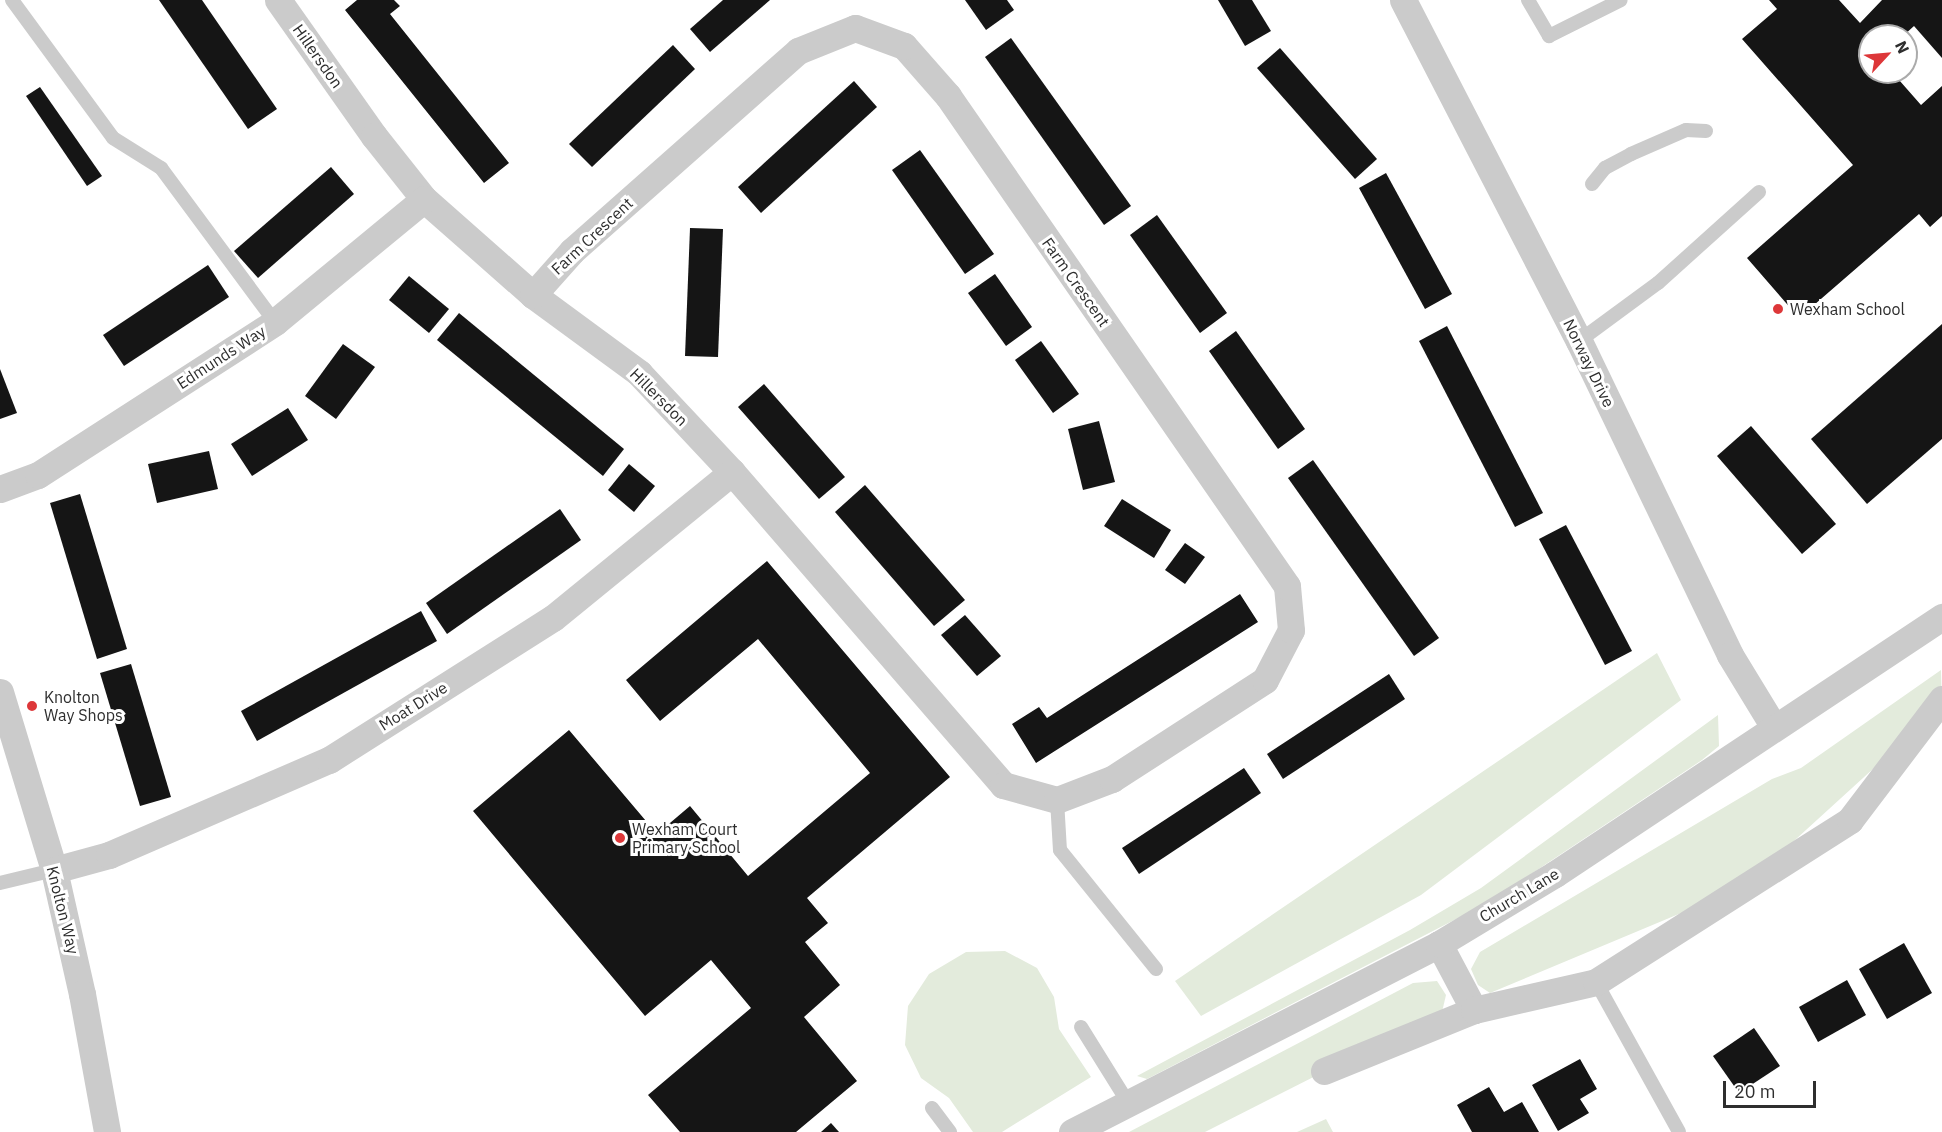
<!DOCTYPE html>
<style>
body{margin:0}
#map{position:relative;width:1942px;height:1132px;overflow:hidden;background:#fff;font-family:"IBM Plex Sans",sans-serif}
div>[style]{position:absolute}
.green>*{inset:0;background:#e3ebdc}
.building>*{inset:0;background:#151515}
.service>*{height:14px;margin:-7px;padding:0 7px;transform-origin:7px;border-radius:7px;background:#cbcbcb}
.minor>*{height:27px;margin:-13.5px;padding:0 13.5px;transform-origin:13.5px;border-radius:13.5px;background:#cbcbcb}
.dots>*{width:16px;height:16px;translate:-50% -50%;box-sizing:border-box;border:3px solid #fff;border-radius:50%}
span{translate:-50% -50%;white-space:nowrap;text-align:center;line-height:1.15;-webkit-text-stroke:6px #fff;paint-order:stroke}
.street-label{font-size:16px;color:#2e2e2e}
.poi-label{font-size:16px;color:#2e2e2e}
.left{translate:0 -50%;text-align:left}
.north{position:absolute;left:1858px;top:24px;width:60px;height:60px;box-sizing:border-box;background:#fff;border:2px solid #ababab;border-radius:50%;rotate:64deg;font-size:16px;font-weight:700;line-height:24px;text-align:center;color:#2e2e2e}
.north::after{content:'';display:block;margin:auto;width:21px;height:27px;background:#dd3739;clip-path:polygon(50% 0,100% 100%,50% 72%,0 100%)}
.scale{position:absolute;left:1723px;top:1081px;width:93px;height:27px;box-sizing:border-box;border:3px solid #2e2e2e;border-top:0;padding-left:8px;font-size:18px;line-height:21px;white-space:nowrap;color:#2e2e2e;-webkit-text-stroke:4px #fff;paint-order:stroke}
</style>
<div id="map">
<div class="green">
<i style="clip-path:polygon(1657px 653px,1681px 700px,1421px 895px,1201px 1016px,1175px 981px)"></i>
<i style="clip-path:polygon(1941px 670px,1942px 706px,1761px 871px,1729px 893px,1490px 993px,1478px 985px,1471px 969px,1480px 952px,1772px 779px,1801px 768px)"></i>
<i style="clip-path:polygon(1718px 715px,1719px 746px,1702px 760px,1489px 902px,1147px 1079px,1137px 1076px,1410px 930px,1481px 888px)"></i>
<i style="clip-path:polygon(1005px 951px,1037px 968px,1054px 997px,1059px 1029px,1091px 1077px,1002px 1132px,973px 1132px,949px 1098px,921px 1078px,905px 1045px,908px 1006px,929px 974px,966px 952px)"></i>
<i style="clip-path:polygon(1437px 981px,1446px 995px,1442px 1012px,1205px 1132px,1129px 1132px,1413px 983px)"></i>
<i style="clip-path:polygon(1326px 1119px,1333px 1132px,1297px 1132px)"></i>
</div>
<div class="building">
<i style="clip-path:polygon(159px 0,202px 0,277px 109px,248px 129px)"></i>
<i style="clip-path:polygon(357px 0,394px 0,400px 6px,390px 14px,509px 163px,484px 183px,345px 10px)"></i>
<i style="clip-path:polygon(723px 0,770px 0,710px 52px,690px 29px)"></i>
<i style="clip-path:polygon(965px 0,1007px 0,1014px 10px,986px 30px)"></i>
<i style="clip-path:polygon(1218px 0,1252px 0,1271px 31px,1245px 46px)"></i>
<i style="clip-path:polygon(1769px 0,1839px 0,1860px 23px,1882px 0,1942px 0,1942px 58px,1914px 26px,1903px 36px,1870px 36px,1870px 72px,1892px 72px,1921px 105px,1942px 86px,1942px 216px,1930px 227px,1919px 214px,1799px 318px,1747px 258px,1853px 165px,1742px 39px,1777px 9px)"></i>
<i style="clip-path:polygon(1011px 38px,1131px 206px,1104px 225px,985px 57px)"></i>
<i style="clip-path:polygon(673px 45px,695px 69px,592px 167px,569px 144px)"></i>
<i style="clip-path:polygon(1280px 48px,1377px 159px,1355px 179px,1257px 68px)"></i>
<i style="clip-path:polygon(854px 81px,877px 107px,761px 213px,738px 187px)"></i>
<i style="clip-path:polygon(40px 87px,102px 176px,87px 186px,26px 96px)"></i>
<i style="clip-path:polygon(920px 150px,994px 254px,965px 274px,892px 170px)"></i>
<i style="clip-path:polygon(331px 167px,354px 194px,258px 278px,234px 251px)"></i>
<i style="clip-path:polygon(1386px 173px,1452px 294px,1425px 309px,1359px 188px)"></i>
<i style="clip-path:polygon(1157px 215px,1227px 313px,1200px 333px,1130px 235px)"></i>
<i style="clip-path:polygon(690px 228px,723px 229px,718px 357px,685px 356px)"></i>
<i style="clip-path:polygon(208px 265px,229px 297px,124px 366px,103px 335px)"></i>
<i style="clip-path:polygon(995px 274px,1032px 327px,1006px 346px,968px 293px)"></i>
<i style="clip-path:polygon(409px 276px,449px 309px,429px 333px,389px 300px)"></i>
<i style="clip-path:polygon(459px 313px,624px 449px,603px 476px,437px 340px)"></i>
<i style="clip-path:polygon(1942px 324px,1942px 439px,1867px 504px,1811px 439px)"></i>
<i style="clip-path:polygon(1447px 326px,1543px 513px,1515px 527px,1419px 341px)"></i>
<i style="clip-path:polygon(1236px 331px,1305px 429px,1278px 449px,1209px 351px)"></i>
<i style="clip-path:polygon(1041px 341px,1079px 394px,1053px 413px,1015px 360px)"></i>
<i style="clip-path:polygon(343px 344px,375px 367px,336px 419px,305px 396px)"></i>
<i style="clip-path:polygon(0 369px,17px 413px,0 419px)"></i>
<i style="clip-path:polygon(764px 384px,845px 477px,819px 499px,738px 407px)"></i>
<i style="clip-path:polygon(288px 408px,308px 440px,252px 476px,231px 444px)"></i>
<i style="clip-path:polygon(1099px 421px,1115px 482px,1083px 490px,1068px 429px)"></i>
<i style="clip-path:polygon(1751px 426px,1836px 524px,1802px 554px,1717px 456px)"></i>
<i style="clip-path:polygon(209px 451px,218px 489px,157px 503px,148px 464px)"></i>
<i style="clip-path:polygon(1313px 460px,1439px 638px,1414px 656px,1288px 478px)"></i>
<i style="clip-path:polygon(629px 464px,655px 486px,634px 512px,608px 490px)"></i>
<i style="clip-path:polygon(865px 485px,965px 600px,934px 626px,835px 512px)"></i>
<i style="clip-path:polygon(80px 494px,127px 649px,97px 659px,50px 503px)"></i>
<i style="clip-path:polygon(1122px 499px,1171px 530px,1154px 558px,1104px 526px)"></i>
<i style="clip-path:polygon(560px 509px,581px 540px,447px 634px,426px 603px)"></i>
<i style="clip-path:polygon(1566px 525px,1632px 651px,1605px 665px,1539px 539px)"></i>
<i style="clip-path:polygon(1185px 543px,1205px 557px,1185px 584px,1165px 570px)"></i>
<i style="clip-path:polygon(767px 561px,950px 777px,807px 898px,828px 923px,805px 942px,840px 985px,804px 1017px,857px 1081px,796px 1132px,680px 1132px,648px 1095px,751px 1008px,711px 960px,645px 1016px,473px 811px,569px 730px,657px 834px,690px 806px,748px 876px,870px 773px,758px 639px,660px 721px,626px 680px)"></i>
<i style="clip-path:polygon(1240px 594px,1258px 622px,1036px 763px,1012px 724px,1039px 707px,1047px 718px)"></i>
<i style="clip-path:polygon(421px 611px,437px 641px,257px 741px,241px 711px)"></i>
<i style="clip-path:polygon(965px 615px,1001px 656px,977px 676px,941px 635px)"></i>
<i style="clip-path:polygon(131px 664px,171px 797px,140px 806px,100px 673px)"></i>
<i style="clip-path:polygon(1389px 674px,1405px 699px,1283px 779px,1267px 754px)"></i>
<i style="clip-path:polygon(1244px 768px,1261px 793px,1139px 874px,1122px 848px)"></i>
<i style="clip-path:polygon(1904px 943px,1932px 993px,1887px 1019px,1859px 969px)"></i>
<i style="clip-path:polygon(1847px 980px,1866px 1015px,1818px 1042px,1799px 1007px)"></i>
<i style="clip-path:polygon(1754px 1028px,1780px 1066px,1739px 1093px,1713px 1056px)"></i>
<i style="clip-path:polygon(1580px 1059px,1597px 1089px,1580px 1099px,1589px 1113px,1558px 1131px,1532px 1085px)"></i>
<i style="clip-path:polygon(1489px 1087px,1504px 1112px,1522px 1102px,1539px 1132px,1472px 1132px,1457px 1105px)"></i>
<i style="clip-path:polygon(831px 1123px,839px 1132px,821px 1132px)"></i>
</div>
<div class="service">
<i style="left:12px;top:0;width:171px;rotate:53.8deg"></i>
<i style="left:113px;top:138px;width:57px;rotate:32deg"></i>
<i style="left:161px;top:168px;width:192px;rotate:53.5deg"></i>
<i style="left:1528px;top:0;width:42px;rotate:59.7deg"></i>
<i style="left:1549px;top:36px;width:80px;rotate:-26.6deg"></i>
<i style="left:1592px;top:184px;width:21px;rotate:-51deg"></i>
<i style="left:1605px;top:168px;width:30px;rotate:-28deg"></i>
<i style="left:1631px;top:154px;width:60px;rotate:-23.6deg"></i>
<i style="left:1686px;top:130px;width:20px;rotate:3deg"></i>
<i style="left:1579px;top:341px;width:98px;rotate:-36.3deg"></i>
<i style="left:1658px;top:283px;width:136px;rotate:-42deg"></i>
<i style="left:1057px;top:800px;width:50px;rotate:86.6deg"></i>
<i style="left:1060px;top:850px;width:153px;rotate:51.1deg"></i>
<i style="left:0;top:883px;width:56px;rotate:-13.5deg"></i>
<i style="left:1596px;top:982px;width:171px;rotate:61deg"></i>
<i style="left:1081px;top:1027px;width:87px;rotate:58.1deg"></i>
<i style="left:932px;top:1108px;width:30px;rotate:53deg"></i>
</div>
<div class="minor">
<i style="left:278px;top:0;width:166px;rotate:54.8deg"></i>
<i style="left:374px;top:136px;width:80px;rotate:51.6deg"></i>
<i style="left:424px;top:199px;width:145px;rotate:41.4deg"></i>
<i style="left:533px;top:295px;width:132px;rotate:36.3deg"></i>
<i style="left:639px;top:373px;width:136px;rotate:46.8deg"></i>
<i style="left:732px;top:472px;width:414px;rotate:49.1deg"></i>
<i style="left:1003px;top:785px;width:56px;rotate:15.5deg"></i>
<i style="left:1057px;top:800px;width:59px;rotate:-20.9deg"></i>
<i style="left:1112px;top:779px;width:182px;rotate:-32.9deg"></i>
<i style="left:1265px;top:680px;width:56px;rotate:-62.5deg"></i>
<i style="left:1291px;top:630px;width:44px;rotate:-95.2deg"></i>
<i style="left:1287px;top:586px;width:596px;rotate:-124.68deg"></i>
<i style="left:948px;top:96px;width:67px;rotate:-131.3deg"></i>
<i style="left:904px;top:46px;width:52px;rotate:-159.8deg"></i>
<i style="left:855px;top:28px;width:61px;rotate:158deg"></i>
<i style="left:798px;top:51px;width:302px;rotate:138.5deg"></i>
<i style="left:572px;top:251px;width:59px;rotate:131.6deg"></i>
<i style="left:1403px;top:0;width:384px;rotate:62.7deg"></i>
<i style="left:1579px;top:341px;width:348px;rotate:64.3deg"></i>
<i style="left:1730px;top:655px;width:84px;rotate:58.6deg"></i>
<i style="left:0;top:489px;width:40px;rotate:-20.2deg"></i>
<i style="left:38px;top:475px;width:282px;rotate:-32.8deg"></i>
<i style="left:275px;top:322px;width:193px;rotate:-39.5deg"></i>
<i style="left:0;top:692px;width:186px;rotate:73.1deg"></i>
<i style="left:54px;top:870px;width:127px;rotate:77.3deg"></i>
<i style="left:82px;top:994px;width:140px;rotate:79.7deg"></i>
<i style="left:54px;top:870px;width:57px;rotate:-15.3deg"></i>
<i style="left:109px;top:855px;width:240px;rotate:-23.4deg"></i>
<i style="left:329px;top:760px;width:265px;rotate:-32.4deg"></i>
<i style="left:553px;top:618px;width:231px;rotate:-39.2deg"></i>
<i style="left:1439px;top:944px;width:75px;rotate:62.1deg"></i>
<i style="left:1324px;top:1071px;width:162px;rotate:-22.1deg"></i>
<i style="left:1474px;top:1010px;width:125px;rotate:-12.9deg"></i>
<i style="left:1596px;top:982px;width:301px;rotate:-32.5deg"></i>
<i style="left:1850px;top:820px;width:152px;rotate:-52.8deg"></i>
<i style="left:1072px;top:1132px;width:412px;rotate:-27.1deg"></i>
<i style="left:1439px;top:944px;width:135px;rotate:-31.1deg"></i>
<i style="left:1555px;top:874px;width:465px;rotate:-33.6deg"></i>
</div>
<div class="dots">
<i style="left:1778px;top:309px;background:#dd3739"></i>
<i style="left:32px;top:706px;background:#dd3739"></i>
<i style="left:620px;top:838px;background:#dd3739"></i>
</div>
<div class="street-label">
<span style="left:318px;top:56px;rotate:55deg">Hillersdon</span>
<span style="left:592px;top:236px;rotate:-43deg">Farm Crescent</span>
<span style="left:1076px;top:282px;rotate:55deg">Farm Crescent</span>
<span style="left:221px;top:357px;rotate:-33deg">Edmunds Way</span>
<span style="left:1589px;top:363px;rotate:64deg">Norway Drive</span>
<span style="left:659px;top:397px;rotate:45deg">Hillersdon</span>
<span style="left:413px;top:706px;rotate:-32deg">Moat Drive</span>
<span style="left:1519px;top:895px;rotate:-31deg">Church Lane</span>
<span style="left:63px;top:910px;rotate:76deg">Knolton Way</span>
</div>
<div class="poi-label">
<span class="left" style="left:1790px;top:309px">Wexham School</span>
<span class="left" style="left:44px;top:706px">Knolton<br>Way Shops</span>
<span class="left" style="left:632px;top:838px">Wexham Court<br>Primary School</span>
</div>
<div class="north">N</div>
<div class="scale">20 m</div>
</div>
